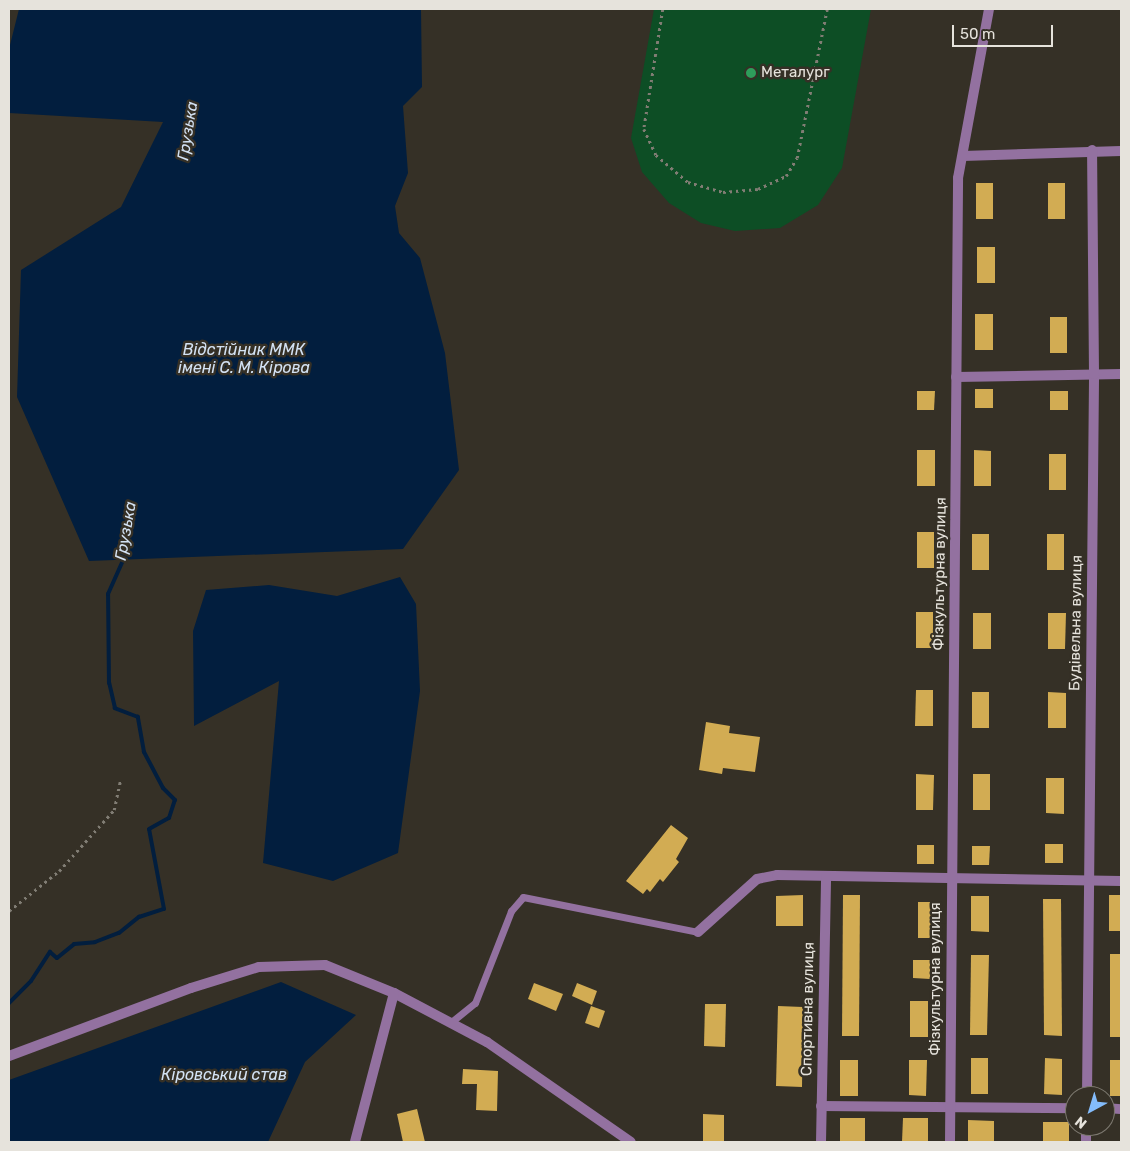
<!DOCTYPE html>
<meta charset="utf-8">
<style>
body{margin:0}
#map{position:relative;width:1130px;height:1151px;overflow:hidden;background:#353026;font-family:Rubik,sans-serif}
div>[style]{position:absolute}
.green>*{inset:0;background:#0d4e25}
.water>*{inset:0;background:#021e3e}
.stream>*{height:4px;margin:-2px;padding:0 2px;transform-origin:2px;border-radius:2px;background:#021e3e}
.building>*{inset:0;background:#d2ac53}
.path>*{height:2.5px;margin-top:-1.25px;transform-origin:0;background:repeating-linear-gradient(90deg,#817d74 0 2.5px,transparent 0 6.5px)}
.service>*{height:7px;margin:-3.5px;padding:0 3.5px;transform-origin:3.5px;border-radius:3.5px;background:#9371a0}
.minor>*{height:10px;margin:-5px;padding:0 5px;transform-origin:5px;border-radius:5px;background:#9371a0}
.dots>*{width:14px;height:14px;translate:-50% -50%;box-sizing:border-box;border:2px solid #353026;border-radius:50%}
span{translate:-50% -50%;white-space:nowrap;text-align:center;line-height:1.15;-webkit-text-stroke:5px #353026;paint-order:stroke}
.poi-label{font-size:15px;color:#e6e3dc}
.left{translate:0 -50%;text-align:left}
.street-label{font-size:15px;color:#e6e3dc}
.water-label{font-size:16px;color:#d3e2f4;font-style:italic}
.frame{position:absolute;inset:0;border:10px solid #e6e3dc;pointer-events:none}
.north{position:absolute;left:1065px;top:1086px;width:50px;height:50px;box-sizing:border-box;background:#353026;border:1px solid #7c786f;border-radius:50%;rotate:219deg;font-size:14px;font-weight:700;line-height:20px;text-align:center;color:#e6e3dc}
.north::after{content:'';display:block;margin:auto;width:18px;height:22px;background:#84bcfb;clip-path:polygon(50% 0,100% 100%,50% 72%,0 100%)}
.scale{position:absolute;left:952px;top:25px;width:101px;height:22px;box-sizing:border-box;border:2px solid #e6e3dc;border-top:0;padding-left:6px;font-size:15px;line-height:18px;white-space:nowrap;color:#e6e3dc;-webkit-text-stroke:4px #353026;paint-order:stroke}
</style>
<div id="map">
<div class="green">
<i style="clip-path:polygon(654px 9px,871px 9px,842px 168px,818px 205px,780px 228px,735px 231px,701px 223px,669px 203px,642px 172px,631px 138px)"></i>
</div>
<div class="water">
<i style="clip-path:polygon(19px 9px,421px 9px,422px 87px,403px 106px,408px 173px,395px 206px,399px 233px,420px 258px,445px 353px,459px 470px,403px 549px,89px 561px,17px 397px,21px 270px,121px 207px,163px 122px,9px 113px,10px 45px)"></i>
<i style="clip-path:polygon(400px 577px,416px 604px,420px 691px,398px 853px,333px 881px,263px 863px,279px 681px,194px 726px,193px 631px,206px 590px,269px 585px,337px 596px)"></i>
<i style="clip-path:polygon(281px 982px,356px 1015px,305px 1062px,268px 1142px,9px 1142px,9px 1080px)"></i>
</div>
<div class="stream">
<i style="left:9px;top:1003px;width:31px;rotate:-45deg"></i>
<i style="left:31px;top:981px;width:35px;rotate:-57deg"></i>
<i style="left:50px;top:952px;width:9px;rotate:41deg"></i>
<i style="left:57px;top:958px;width:22px;rotate:-39deg"></i>
<i style="left:74px;top:944px;width:21px;rotate:-5deg"></i>
<i style="left:95px;top:942px;width:26px;rotate:-21deg"></i>
<i style="left:119px;top:933px;width:26px;rotate:-39deg"></i>
<i style="left:139px;top:917px;width:26px;rotate:-18deg"></i>
<i style="left:164px;top:909px;width:81px;rotate:-100.6deg"></i>
<i style="left:149px;top:829px;width:23px;rotate:-29deg"></i>
<i style="left:169px;top:818px;width:19px;rotate:-72deg"></i>
<i style="left:175px;top:800px;width:17px;rotate:-135deg"></i>
<i style="left:163px;top:788px;width:41px;rotate:-117.8deg"></i>
<i style="left:144px;top:752px;width:36px;rotate:-100deg"></i>
<i style="left:138px;top:717px;width:25px;rotate:-159deg"></i>
<i style="left:115px;top:708px;width:26px;rotate:-103deg"></i>
<i style="left:109px;top:683px;width:89px;rotate:-90.6deg"></i>
<i style="left:108px;top:594px;width:37px;rotate:-66deg"></i>
</div>
<div class="building">
<i style="clip-path:polygon(976px 183px,993px 183px,993px 219px,976px 219px)"></i>
<i style="clip-path:polygon(1048px 183px,1065px 183px,1065px 219px,1048px 219px)"></i>
<i style="clip-path:polygon(977px 247px,995px 247px,995px 283px,977px 283px)"></i>
<i style="clip-path:polygon(975px 314px,993px 314px,993px 350px,975px 350px)"></i>
<i style="clip-path:polygon(1050px 317px,1067px 317px,1067px 353px,1050px 353px)"></i>
<i style="clip-path:polygon(975px 389px,993px 389px,993px 408px,975px 408px)"></i>
<i style="clip-path:polygon(917px 391px,935px 391px,934px 410px,917px 410px)"></i>
<i style="clip-path:polygon(1050px 391px,1068px 391px,1068px 410px,1050px 410px)"></i>
<i style="clip-path:polygon(917px 450px,935px 450px,935px 486px,917px 486px)"></i>
<i style="clip-path:polygon(974px 450px,991px 451px,991px 486px,974px 486px)"></i>
<i style="clip-path:polygon(1049px 454px,1066px 454px,1066px 490px,1049px 490px)"></i>
<i style="clip-path:polygon(917px 532px,934px 532px,934px 568px,917px 568px)"></i>
<i style="clip-path:polygon(972px 534px,989px 534px,989px 570px,972px 570px)"></i>
<i style="clip-path:polygon(1047px 534px,1064px 534px,1064px 570px,1047px 570px)"></i>
<i style="clip-path:polygon(916px 612px,933px 612px,933px 648px,916px 648px)"></i>
<i style="clip-path:polygon(973px 613px,991px 613px,991px 649px,973px 649px)"></i>
<i style="clip-path:polygon(1048px 613px,1066px 613px,1065px 649px,1048px 649px)"></i>
<i style="clip-path:polygon(916px 690px,933px 690px,933px 726px,915px 726px)"></i>
<i style="clip-path:polygon(972px 692px,989px 692px,989px 728px,972px 728px)"></i>
<i style="clip-path:polygon(1048px 692px,1066px 693px,1066px 728px,1048px 728px)"></i>
<i style="clip-path:polygon(706px 722px,730px 726px,729px 733px,760px 737px,755px 772px,723px 768px,722px 774px,699px 770px)"></i>
<i style="clip-path:polygon(916px 774px,934px 775px,933px 810px,916px 810px)"></i>
<i style="clip-path:polygon(973px 774px,990px 774px,990px 810px,973px 810px)"></i>
<i style="clip-path:polygon(1046px 778px,1064px 778px,1064px 814px,1046px 813px)"></i>
<i style="clip-path:polygon(671px 825px,688px 838px,676px 859px,679px 862px,663px 882px,660px 879px,650px 892px,647px 889px,643px 894px,626px 881px)"></i>
<i style="clip-path:polygon(1045px 844px,1063px 844px,1063px 863px,1045px 863px)"></i>
<i style="clip-path:polygon(917px 845px,934px 845px,934px 864px,917px 864px)"></i>
<i style="clip-path:polygon(972px 846px,990px 846px,989px 865px,972px 865px)"></i>
<i style="clip-path:polygon(803px 895px,803px 926px,776px 926px,776px 896px)"></i>
<i style="clip-path:polygon(843px 895px,860px 895px,859px 1036px,842px 1036px)"></i>
<i style="clip-path:polygon(1109px 895px,1121px 895px,1121px 931px,1109px 931px)"></i>
<i style="clip-path:polygon(971px 896px,989px 896px,989px 932px,971px 931px)"></i>
<i style="clip-path:polygon(1043px 899px,1061px 899px,1062px 1036px,1044px 1035px)"></i>
<i style="clip-path:polygon(918px 902px,936px 902px,935px 938px,918px 938px)"></i>
<i style="clip-path:polygon(1110px 954px,1121px 954px,1121px 1037px,1110px 1037px)"></i>
<i style="clip-path:polygon(971px 955px,989px 955px,987px 1035px,970px 1035px)"></i>
<i style="clip-path:polygon(913px 960px,930px 960px,930px 979px,913px 978px)"></i>
<i style="clip-path:polygon(534px 983px,563px 994px,556px 1011px,528px 999px)"></i>
<i style="clip-path:polygon(577px 983px,597px 991px,592px 1005px,572px 996px)"></i>
<i style="clip-path:polygon(910px 1001px,928px 1001px,928px 1037px,910px 1037px)"></i>
<i style="clip-path:polygon(705px 1004px,726px 1004px,725px 1047px,704px 1046px)"></i>
<i style="clip-path:polygon(591px 1006px,605px 1011px,599px 1028px,585px 1023px)"></i>
<i style="clip-path:polygon(778px 1006px,803px 1007px,802px 1087px,776px 1086px)"></i>
<i style="clip-path:polygon(971px 1058px,988px 1058px,988px 1094px,971px 1094px)"></i>
<i style="clip-path:polygon(1045px 1058px,1062px 1059px,1062px 1095px,1044px 1094px)"></i>
<i style="clip-path:polygon(840px 1060px,858px 1060px,858px 1096px,840px 1096px)"></i>
<i style="clip-path:polygon(909px 1060px,927px 1060px,926px 1096px,909px 1095px)"></i>
<i style="clip-path:polygon(1110px 1060px,1121px 1060px,1121px 1096px,1110px 1096px)"></i>
<i style="clip-path:polygon(463px 1069px,498px 1071px,497px 1111px,476px 1110px,477px 1084px,462px 1084px)"></i>
<i style="clip-path:polygon(417px 1109px,425px 1142px,403px 1142px,397px 1114px)"></i>
<i style="clip-path:polygon(703px 1114px,724px 1115px,724px 1142px,703px 1142px)"></i>
<i style="clip-path:polygon(840px 1118px,865px 1118px,865px 1142px,840px 1142px)"></i>
<i style="clip-path:polygon(903px 1118px,928px 1118px,928px 1142px,902px 1142px)"></i>
<i style="clip-path:polygon(968px 1120px,994px 1121px,994px 1142px,968px 1142px)"></i>
<i style="clip-path:polygon(1043px 1122px,1069px 1122px,1069px 1142px,1043px 1142px)"></i>
</div>
<div class="path">
<i style="left:663px;top:9px;width:121px;rotate:99deg"></i>
<i style="left:644px;top:129px;width:29px;rotate:65deg"></i>
<i style="left:656px;top:155px;width:42px;rotate:40.2deg"></i>
<i style="left:688px;top:182px;width:36px;rotate:16deg"></i>
<i style="left:723px;top:192px;width:35px;rotate:-5deg"></i>
<i style="left:758px;top:189px;width:31px;rotate:-25deg"></i>
<i style="left:786px;top:176px;width:21px;rotate:-59deg"></i>
<i style="left:797px;top:158px;width:152px;rotate:-78.6deg"></i>
<i style="left:9px;top:911px;width:64px;rotate:-38.7deg"></i>
<i style="left:59px;top:871px;width:82px;rotate:-48deg"></i>
<i style="left:114px;top:810px;width:29px;rotate:-78deg"></i>
</div>
<div class="service">
<i style="left:450px;top:1023px;width:32px;rotate:-39deg"></i>
<i style="left:475px;top:1003px;width:99px;rotate:-68.6deg"></i>
<i style="left:511px;top:911px;width:18px;rotate:-49deg"></i>
<i style="left:523px;top:897px;width:178px;rotate:11.3deg"></i>
</div>
<div class="minor">
<i style="left:963px;top:156px;width:158px;rotate:-1.8deg"></i>
<i style="left:956px;top:377px;width:165px;rotate:-1deg"></i>
<i style="left:698px;top:932px;width:79px;rotate:-41.9deg"></i>
<i style="left:757px;top:879px;width:20px;rotate:-11deg"></i>
<i style="left:777px;top:875px;width:344px;rotate:1deg"></i>
<i style="left:394px;top:993px;width:105px;rotate:27.8deg"></i>
<i style="left:487px;top:1042px;width:175px;rotate:34.8deg"></i>
<i style="left:9px;top:1056px;width:194px;rotate:-20.5deg"></i>
<i style="left:191px;top:988px;width:71px;rotate:-17.2deg"></i>
<i style="left:259px;top:967px;width:66px;rotate:-1.7deg"></i>
<i style="left:325px;top:965px;width:74px;rotate:22.1deg"></i>
<i style="left:394px;top:993px;width:154px;rotate:104.7deg"></i>
<i style="left:1087px;top:1096px;width:722px;rotate:-89.44deg"></i>
<i style="left:1094px;top:374px;width:224px;rotate:-90.5deg"></i>
<i style="left:821px;top:1106px;width:254px;rotate:0.5deg"></i>
<i style="left:1105px;top:1108px;width:16px;rotate:4deg"></i>
<i style="left:821px;top:1142px;width:266px;rotate:-88.9deg"></i>
<i style="left:950px;top:1142px;width:964px;rotate:-89.52deg"></i>
<i style="left:958px;top:178px;width:172px;rotate:-79.6deg"></i>
<i style="left:1086px;top:1142px;width:16px;rotate:-90deg"></i>
</div>
<div class="dots">
<i style="left:751px;top:73px;background:#2e9e5b"></i>
</div>
<div class="poi-label">
<span class="left" style="left:761px;top:73px">Металург</span>
</div>
<div class="street-label">
<span style="left:940px;top:574px;rotate:-89deg">Фiзкультурна вулиця</span>
<span style="left:1076px;top:623px;rotate:-89deg">Будівельна вулиця</span>
<span style="left:936px;top:979px;rotate:-90deg">Фiзкультурна вулиця</span>
<span style="left:808px;top:1009px;rotate:-89deg">Спортивна вулиця</span>
</div>
<div class="water-label">
<span style="left:188px;top:131px;rotate:-81deg">Грузька</span>
<span style="left:244px;top:359px">Відстійник ММК<br>імені С. М. Кірова</span>
<span style="left:126px;top:531px;rotate:-80deg">Грузька</span>
<span style="left:224px;top:1075px">Кіровський став</span>
</div>
<div class="frame"></div>
<div class="north">N</div>
<div class="scale">50 m</div>
</div>
